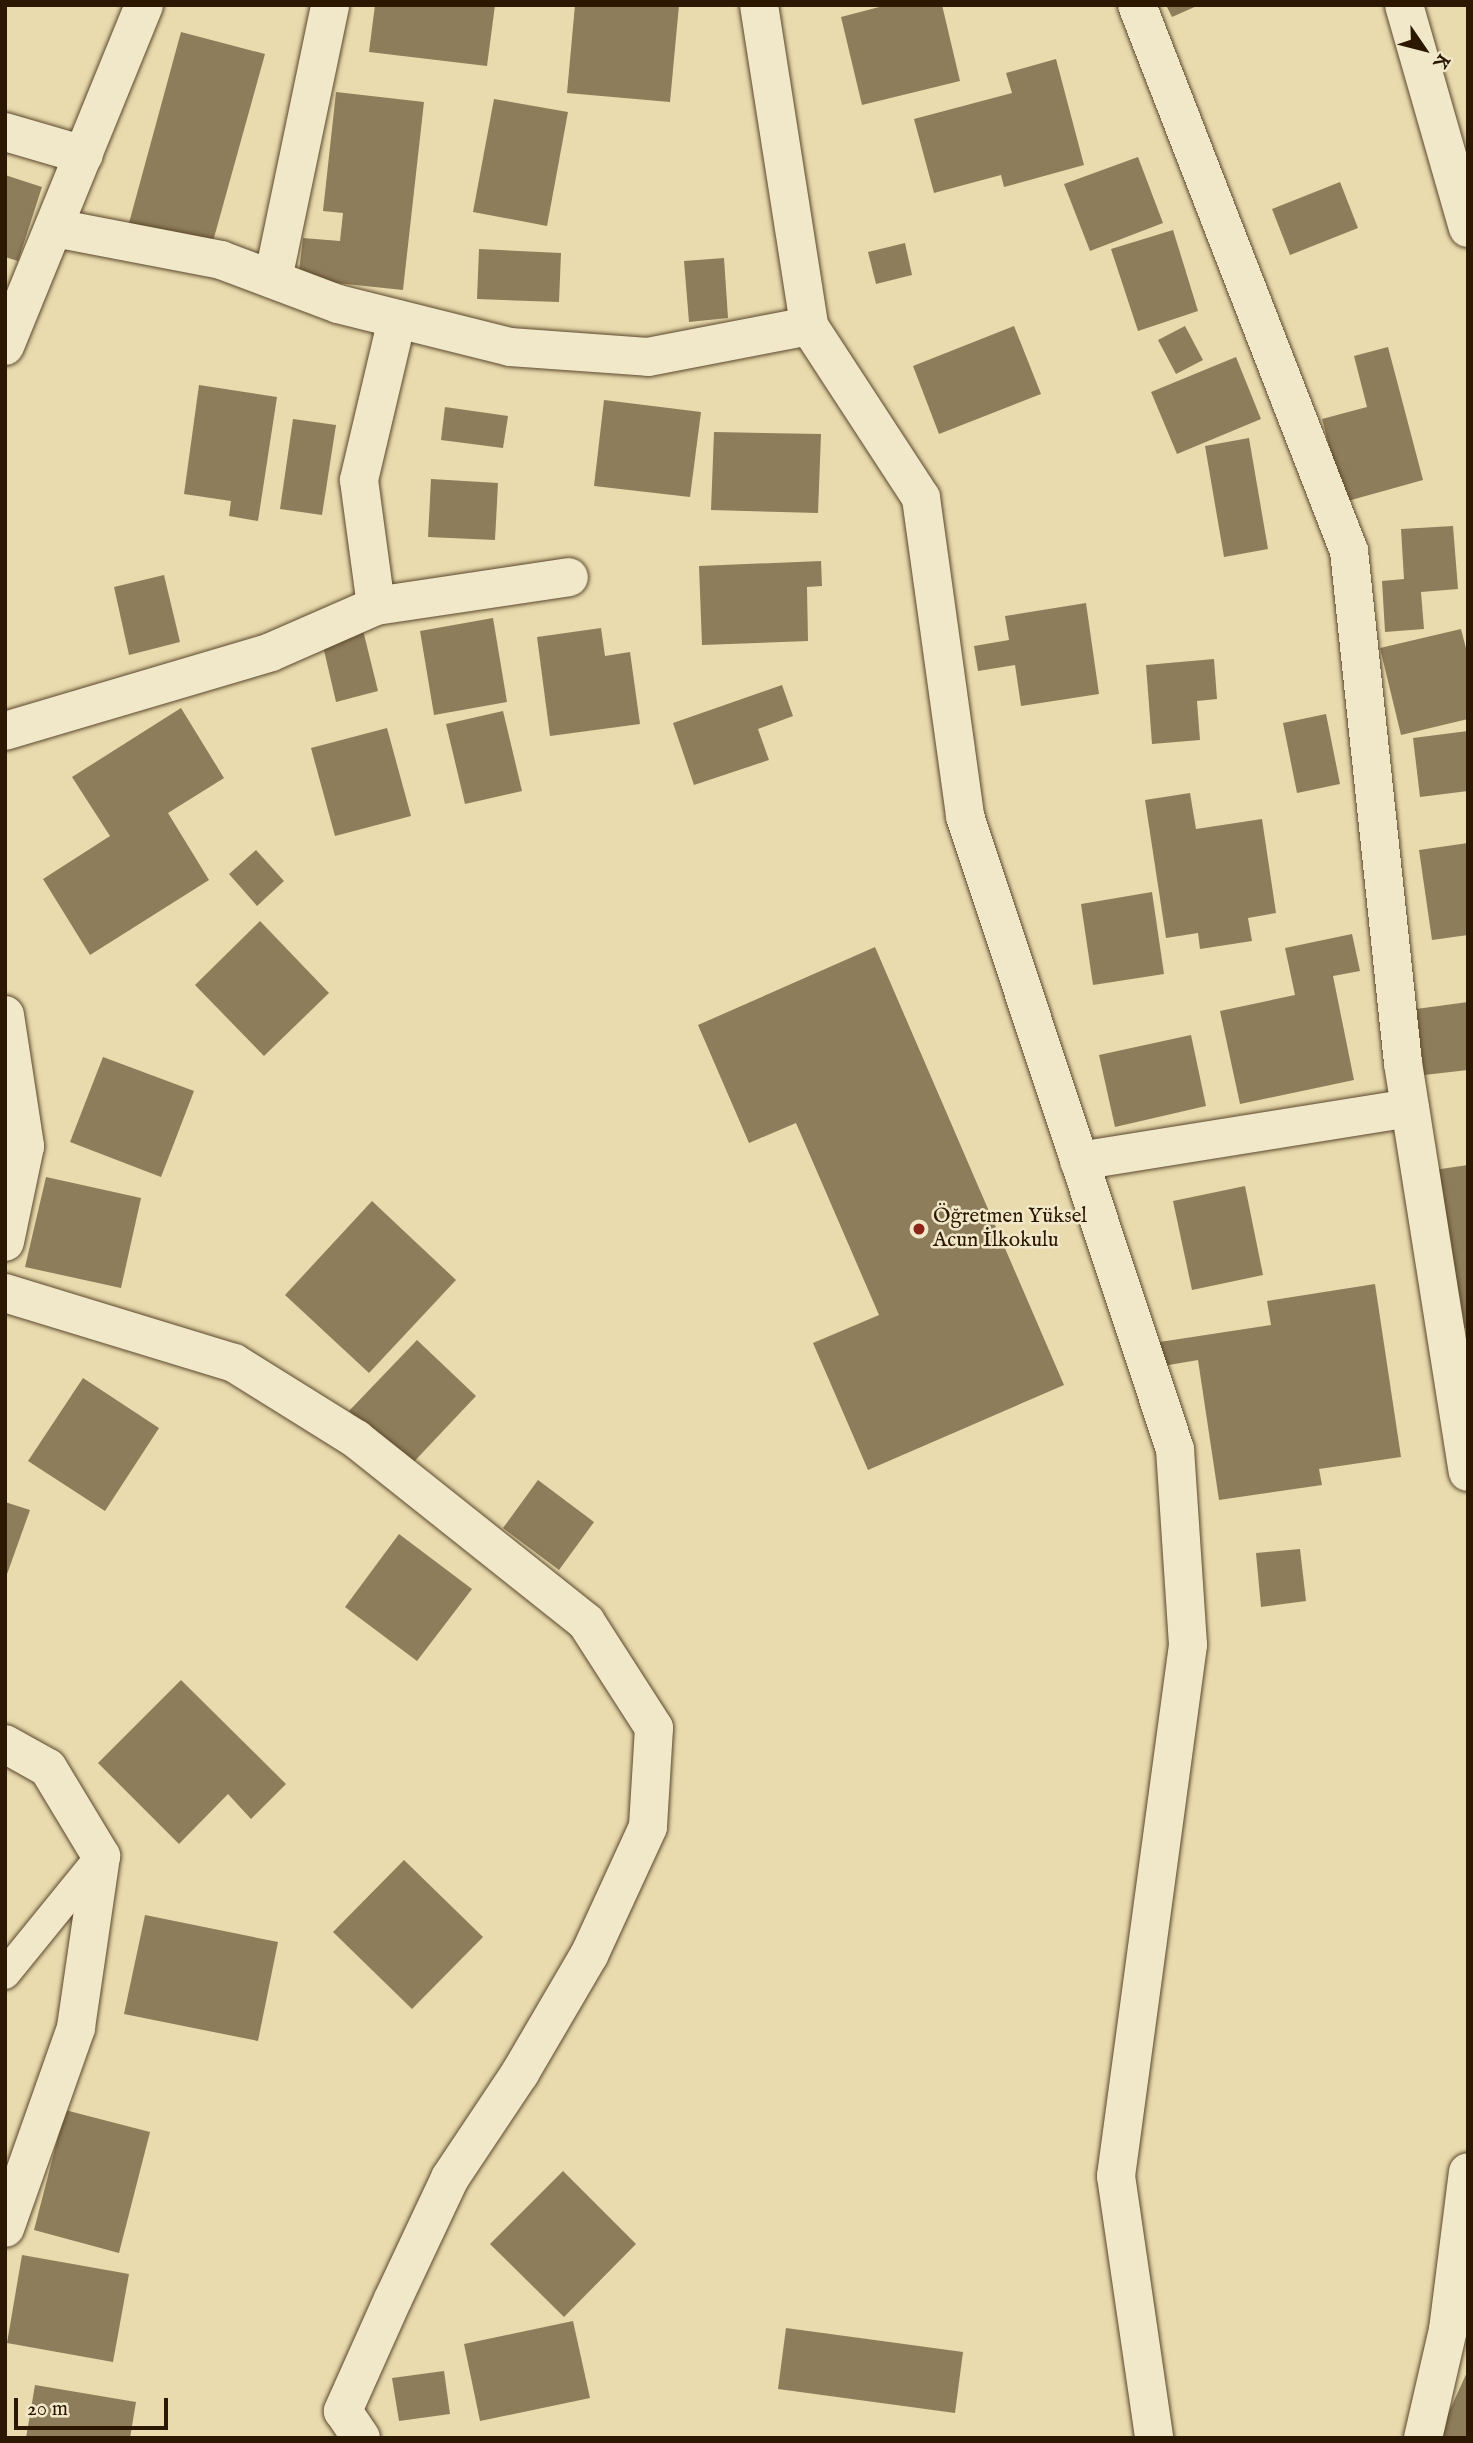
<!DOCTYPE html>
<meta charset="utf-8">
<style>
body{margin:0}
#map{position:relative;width:1473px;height:2443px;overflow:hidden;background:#e9dbae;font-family:"IM FELL English",serif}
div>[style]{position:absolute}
.building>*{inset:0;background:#8e7d5a}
.roads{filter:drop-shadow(0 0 2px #5b482c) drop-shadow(0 0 2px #5b482c)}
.lane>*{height:30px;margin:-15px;padding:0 15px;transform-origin:15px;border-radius:15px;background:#f1e8ca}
.street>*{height:38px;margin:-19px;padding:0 19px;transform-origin:19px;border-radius:19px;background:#f1e8ca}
.dots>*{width:19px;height:19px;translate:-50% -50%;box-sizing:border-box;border:4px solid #f1e8ca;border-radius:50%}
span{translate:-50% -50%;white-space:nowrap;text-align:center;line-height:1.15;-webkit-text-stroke:5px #f1e8ca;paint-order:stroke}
.poi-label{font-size:21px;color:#2c1700}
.left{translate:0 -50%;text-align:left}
.frame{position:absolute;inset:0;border:7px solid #2c1700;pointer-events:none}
.north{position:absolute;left:1389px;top:14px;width:70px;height:70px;-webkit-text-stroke:5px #f1e8ca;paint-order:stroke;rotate:125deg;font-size:19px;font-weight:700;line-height:28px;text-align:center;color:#2c1700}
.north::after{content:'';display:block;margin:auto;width:24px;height:32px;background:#2c1700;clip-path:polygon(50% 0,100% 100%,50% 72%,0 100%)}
.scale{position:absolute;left:14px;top:2398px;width:154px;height:32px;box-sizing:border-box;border:4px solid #2c1700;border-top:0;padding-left:9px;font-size:21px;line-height:24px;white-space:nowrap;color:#2c1700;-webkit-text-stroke:5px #f1e8ca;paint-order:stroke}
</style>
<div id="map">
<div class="building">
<i style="clip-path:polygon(375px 5px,495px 5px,487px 66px,369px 52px)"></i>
<i style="clip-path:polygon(575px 5px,679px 5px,670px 102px,567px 93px)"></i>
<i style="clip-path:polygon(887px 5px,942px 5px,960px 81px,862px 105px,841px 17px)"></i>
<i style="clip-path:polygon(1166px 5px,1199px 5px,1172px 17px)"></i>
<i style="clip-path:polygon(181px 32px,265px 54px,212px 245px,129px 223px)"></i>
<i style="clip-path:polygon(1056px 59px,1084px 165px,1004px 187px,1001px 175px,934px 193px,914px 119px,1012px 93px,1006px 73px)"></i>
<i style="clip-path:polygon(336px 92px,424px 102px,403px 290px,298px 279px,303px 238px,340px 241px,343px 213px,323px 211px)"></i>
<i style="clip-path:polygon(494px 99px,568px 112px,547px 226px,473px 212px)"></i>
<i style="clip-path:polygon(1138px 157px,1163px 223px,1090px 251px,1064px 184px)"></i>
<i style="clip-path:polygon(5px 175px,42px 187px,18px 261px,5px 257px)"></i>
<i style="clip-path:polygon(1340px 182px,1358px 228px,1290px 255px,1272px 209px)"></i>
<i style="clip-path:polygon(1173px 230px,1198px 311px,1138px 331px,1111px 249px)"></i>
<i style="clip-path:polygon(905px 243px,912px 275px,876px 284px,868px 252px)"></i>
<i style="clip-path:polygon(479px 249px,561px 253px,559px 302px,477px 299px)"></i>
<i style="clip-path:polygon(724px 258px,728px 318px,689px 322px,684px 261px)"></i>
<i style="clip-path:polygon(1014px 326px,1041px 394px,939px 434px,913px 366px)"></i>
<i style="clip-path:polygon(1185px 326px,1203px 360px,1176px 374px,1158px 340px)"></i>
<i style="clip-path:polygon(1388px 347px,1423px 480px,1344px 502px,1322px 419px,1367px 407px,1354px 356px)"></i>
<i style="clip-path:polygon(1236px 357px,1261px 419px,1177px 454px,1151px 392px)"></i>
<i style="clip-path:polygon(199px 385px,277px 397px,258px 521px,229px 516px,231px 501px,184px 494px)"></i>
<i style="clip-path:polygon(604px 400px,701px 412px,690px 497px,594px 486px)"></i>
<i style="clip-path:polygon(445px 407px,508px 416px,503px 448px,441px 440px)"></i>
<i style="clip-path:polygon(293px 419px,336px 425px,322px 515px,280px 509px)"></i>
<i style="clip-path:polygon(714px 432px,821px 434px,818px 513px,711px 510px)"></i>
<i style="clip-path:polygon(1249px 438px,1268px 549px,1224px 557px,1205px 446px)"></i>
<i style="clip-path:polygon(431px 479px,498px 483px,495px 540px,428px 537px)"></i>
<i style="clip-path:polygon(1453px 526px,1458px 589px,1421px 592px,1424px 629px,1385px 632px,1382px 581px,1404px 579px,1401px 529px)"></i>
<i style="clip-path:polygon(821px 561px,822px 586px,807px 587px,808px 641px,702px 645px,699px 566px)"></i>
<i style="clip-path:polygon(164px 575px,180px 642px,129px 655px,114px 587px)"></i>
<i style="clip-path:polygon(1086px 603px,1099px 694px,1021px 706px,1015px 665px,978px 671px,974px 646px,1009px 640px,1005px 616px)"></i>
<i style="clip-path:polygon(493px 618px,507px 702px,434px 715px,420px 631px)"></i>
<i style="clip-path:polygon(361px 622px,378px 691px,336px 702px,320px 633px)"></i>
<i style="clip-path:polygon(601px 628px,605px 656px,630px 652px,640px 724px,550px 736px,537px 637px)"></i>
<i style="clip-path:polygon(1461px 629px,1468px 656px,1468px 719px,1401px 735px,1380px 648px)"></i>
<i style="clip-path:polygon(1214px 659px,1217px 699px,1197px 701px,1200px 740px,1152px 744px,1146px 665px)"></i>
<i style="clip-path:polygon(782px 685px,793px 716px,758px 729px,769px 760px,694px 785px,673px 723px)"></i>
<i style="clip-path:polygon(181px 708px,224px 778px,168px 813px,209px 880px,90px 955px,43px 879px,110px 836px,72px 777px)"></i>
<i style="clip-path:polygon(503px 711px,522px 791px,465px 804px,446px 724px)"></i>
<i style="clip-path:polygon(1326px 714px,1340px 784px,1297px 793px,1283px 723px)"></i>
<i style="clip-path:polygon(387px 728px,411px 816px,335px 836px,311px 748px)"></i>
<i style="clip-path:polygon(1468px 731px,1468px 791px,1420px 797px,1413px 738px)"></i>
<i style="clip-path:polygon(1190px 793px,1196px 829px,1262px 819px,1276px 913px,1248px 918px,1252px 941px,1200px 949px,1198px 933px,1166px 938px,1145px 800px)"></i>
<i style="clip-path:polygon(1468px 843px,1468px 935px,1432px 940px,1419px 850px)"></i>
<i style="clip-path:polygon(256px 850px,284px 881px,257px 906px,229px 874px)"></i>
<i style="clip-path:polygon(1152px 892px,1164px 974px,1093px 985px,1081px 904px)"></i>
<i style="clip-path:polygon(260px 921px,329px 993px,264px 1056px,195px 985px)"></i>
<i style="clip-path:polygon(1352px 934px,1360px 971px,1333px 976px,1354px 1080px,1240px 1104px,1220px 1011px,1295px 995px,1285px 948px)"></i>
<i style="clip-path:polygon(875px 947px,1064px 1385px,868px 1470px,813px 1343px,879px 1315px,796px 1123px,749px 1143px,698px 1025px)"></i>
<i style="clip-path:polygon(1468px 1002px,1468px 1070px,1424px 1075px,1416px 1009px)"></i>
<i style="clip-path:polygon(1191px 1035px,1206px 1106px,1115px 1127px,1099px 1055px)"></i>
<i style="clip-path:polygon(103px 1057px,194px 1091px,161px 1177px,70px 1142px)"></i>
<i style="clip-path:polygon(1468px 1165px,1468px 1328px,1460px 1329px,1434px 1170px)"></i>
<i style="clip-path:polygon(46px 1177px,141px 1198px,121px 1288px,25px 1267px)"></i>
<i style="clip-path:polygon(1245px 1186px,1263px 1275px,1192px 1290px,1173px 1201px)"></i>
<i style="clip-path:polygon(372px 1201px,456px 1280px,369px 1373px,285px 1295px)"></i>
<i style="clip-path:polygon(1375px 1284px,1401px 1457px,1319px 1469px,1322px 1485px,1219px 1500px,1198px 1360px,1157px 1367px,1153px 1343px,1271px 1325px,1267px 1301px)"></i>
<i style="clip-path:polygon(417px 1340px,476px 1396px,408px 1468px,349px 1411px)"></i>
<i style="clip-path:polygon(83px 1378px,159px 1428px,105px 1511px,28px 1461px)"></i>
<i style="clip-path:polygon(538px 1480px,594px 1522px,559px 1570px,503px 1528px)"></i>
<i style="clip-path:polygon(5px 1502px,30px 1510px,6px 1577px,5px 1577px)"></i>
<i style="clip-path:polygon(399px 1534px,472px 1589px,417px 1661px,345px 1607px)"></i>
<i style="clip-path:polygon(1300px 1549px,1306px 1601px,1261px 1607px,1256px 1553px)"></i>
<i style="clip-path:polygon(181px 1680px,286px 1784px,251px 1819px,228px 1794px,179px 1844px,98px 1763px)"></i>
<i style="clip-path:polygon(404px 1860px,483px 1937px,412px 2009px,333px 1932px)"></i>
<i style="clip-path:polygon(145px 1915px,278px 1942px,258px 2041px,124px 2014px)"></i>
<i style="clip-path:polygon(65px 2110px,150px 2132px,119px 2253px,34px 2230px)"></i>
<i style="clip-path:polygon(563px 2171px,636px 2244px,564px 2317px,490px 2244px)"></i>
<i style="clip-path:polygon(22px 2255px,129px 2274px,113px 2362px,7px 2343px)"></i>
<i style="clip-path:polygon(573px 2321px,590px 2398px,480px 2421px,464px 2344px)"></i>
<i style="clip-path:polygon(786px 2328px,963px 2352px,955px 2413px,778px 2389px)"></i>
<i style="clip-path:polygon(1468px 2370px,1468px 2438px,1437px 2438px)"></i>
<i style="clip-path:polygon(444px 2371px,450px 2414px,399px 2421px,392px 2378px)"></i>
<i style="clip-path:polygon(35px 2385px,136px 2402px,130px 2438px,26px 2438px)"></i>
</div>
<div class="roads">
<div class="lane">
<i style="left:5px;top:1974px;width:152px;rotate:-50.9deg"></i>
</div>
<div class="street">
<i style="left:759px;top:5px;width:325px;rotate:81.1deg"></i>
<i style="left:809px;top:326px;width:205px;rotate:56.9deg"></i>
<i style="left:921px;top:498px;width:321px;rotate:82.1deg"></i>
<i style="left:965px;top:816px;width:667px;rotate:71.65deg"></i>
<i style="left:1175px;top:1449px;width:196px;rotate:86.2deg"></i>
<i style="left:1188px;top:1645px;width:536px;rotate:97.72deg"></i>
<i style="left:1116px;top:2176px;width:265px;rotate:81.7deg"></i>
<i style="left:1137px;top:5px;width:586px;rotate:68.78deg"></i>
<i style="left:1349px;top:551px;width:515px;rotate:83.98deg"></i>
<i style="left:1403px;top:1063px;width:414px;rotate:81deg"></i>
<i style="left:1404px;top:5px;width:232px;rotate:74deg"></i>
<i style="left:5px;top:132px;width:82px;rotate:16.2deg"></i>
<i style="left:55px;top:228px;width:169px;rotate:10.9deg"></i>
<i style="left:221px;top:260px;width:125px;rotate:20.6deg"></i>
<i style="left:338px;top:304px;width:177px;rotate:14deg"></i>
<i style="left:510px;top:347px;width:138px;rotate:4.1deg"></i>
<i style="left:648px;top:357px;width:164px;rotate:-10.9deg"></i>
<i style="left:273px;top:279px;width:280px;rotate:-78.2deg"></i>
<i style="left:5px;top:346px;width:368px;rotate:-67.8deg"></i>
<i style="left:376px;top:606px;width:195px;rotate:-8.5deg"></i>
<i style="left:5px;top:731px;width:277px;rotate:-16.5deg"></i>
<i style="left:271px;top:652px;width:115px;rotate:-23.7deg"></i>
<i style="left:376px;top:606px;width:127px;rotate:-97.7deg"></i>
<i style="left:359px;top:480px;width:165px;rotate:-76.7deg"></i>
<i style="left:5px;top:1015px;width:133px;rotate:81.3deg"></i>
<i style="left:25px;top:1146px;width:98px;rotate:101.8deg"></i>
<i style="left:1079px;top:1161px;width:335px;rotate:-9.1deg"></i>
<i style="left:5px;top:1293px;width:239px;rotate:17deg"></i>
<i style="left:234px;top:1363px;width:144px;rotate:31.9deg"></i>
<i style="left:356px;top:1439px;width:294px;rotate:38.5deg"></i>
<i style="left:586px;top:1622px;width:126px;rotate:57.3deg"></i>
<i style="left:654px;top:1728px;width:99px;rotate:93.5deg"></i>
<i style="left:648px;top:1827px;width:141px;rotate:114.7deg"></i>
<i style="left:589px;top:1955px;width:137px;rotate:120.3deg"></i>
<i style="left:520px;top:2073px;width:126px;rotate:123.7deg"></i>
<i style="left:450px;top:2178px;width:134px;rotate:115.2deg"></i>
<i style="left:393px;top:2299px;width:123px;rotate:114.1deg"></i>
<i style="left:343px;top:2411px;width:32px;rotate:56deg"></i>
<i style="left:5px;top:1744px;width:49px;rotate:29.2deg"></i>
<i style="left:48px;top:1768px;width:103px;rotate:58.9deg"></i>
<i style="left:101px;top:1856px;width:174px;rotate:98.3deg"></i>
<i style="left:76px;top:2028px;width:212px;rotate:109.5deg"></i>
<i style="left:1423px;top:2438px;width:111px;rotate:-77deg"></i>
<i style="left:1448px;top:2330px;width:159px;rotate:-82.8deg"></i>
</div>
</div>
<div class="dots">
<i style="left:919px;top:1229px;background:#8f2418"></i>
</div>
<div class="poi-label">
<span class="left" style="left:933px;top:1229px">Öğretmen Yüksel<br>Acun İlkokulu</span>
</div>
<div class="frame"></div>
<div class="north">K</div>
<div class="scale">20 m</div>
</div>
